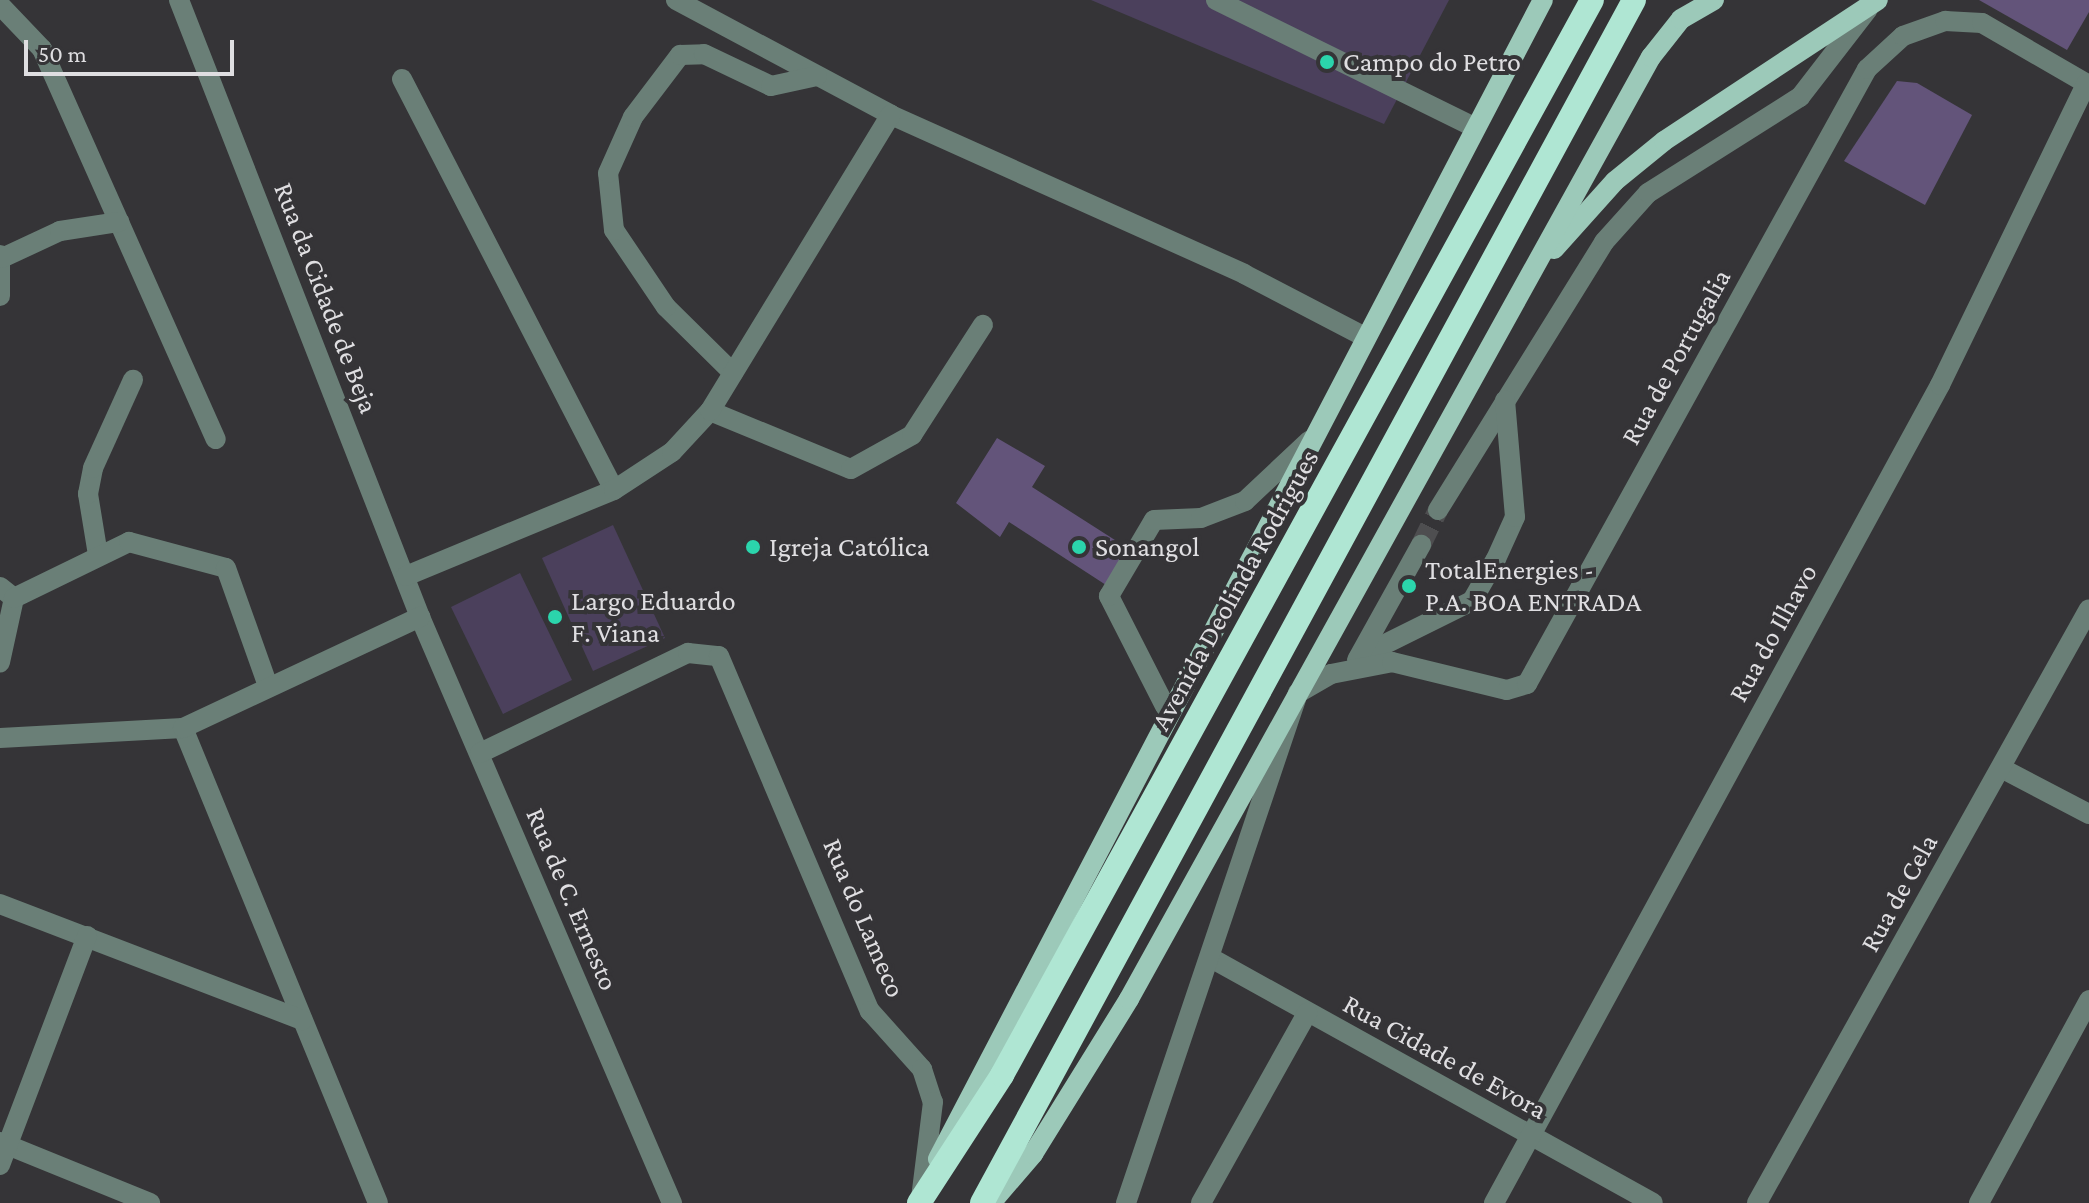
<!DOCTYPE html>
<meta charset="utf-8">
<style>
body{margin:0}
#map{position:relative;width:2089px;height:1203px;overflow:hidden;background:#353437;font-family:"Crimson Pro",serif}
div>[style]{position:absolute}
.green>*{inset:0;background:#4b405c}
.building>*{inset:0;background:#63547a}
.minor-tunnel>*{height:20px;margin-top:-10px;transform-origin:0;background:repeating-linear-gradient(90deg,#4e4e50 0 20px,transparent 0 30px)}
.minor>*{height:20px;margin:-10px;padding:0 10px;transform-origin:10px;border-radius:10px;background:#6a7f77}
.major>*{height:20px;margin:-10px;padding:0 10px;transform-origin:10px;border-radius:10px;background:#9cc9b9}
.highway>*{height:24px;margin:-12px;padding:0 12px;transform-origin:12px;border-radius:12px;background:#afe6d3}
.dots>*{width:22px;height:22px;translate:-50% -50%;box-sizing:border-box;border:4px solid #353437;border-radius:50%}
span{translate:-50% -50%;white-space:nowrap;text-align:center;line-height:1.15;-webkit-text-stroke:8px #353437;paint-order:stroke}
.poi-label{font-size:28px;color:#dfdee1}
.left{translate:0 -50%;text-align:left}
.street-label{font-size:28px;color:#dfdee1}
.scale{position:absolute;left:24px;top:40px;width:210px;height:36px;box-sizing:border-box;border:4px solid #dfdee1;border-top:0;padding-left:10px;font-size:24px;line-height:28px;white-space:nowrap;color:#dfdee1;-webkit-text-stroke:6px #353437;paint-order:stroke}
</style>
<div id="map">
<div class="green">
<i style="clip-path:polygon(1091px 0,1449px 0,1384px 124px)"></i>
<i style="clip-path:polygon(613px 525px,665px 638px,593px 671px,542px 558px)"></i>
<i style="clip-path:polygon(520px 573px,572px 680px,503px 714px,451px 607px)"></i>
</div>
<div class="building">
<i style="clip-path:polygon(1979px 0,2089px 0,2089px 12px,2067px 50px)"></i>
<i style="clip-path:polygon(1897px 81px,1917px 83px,1972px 115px,1925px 205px,1844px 161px)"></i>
<i style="clip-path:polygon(997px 438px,1045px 466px,1032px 487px,1129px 549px,1106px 585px,1009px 522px,1000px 537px,956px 503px)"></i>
</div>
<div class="minor-tunnel">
<i style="left:1421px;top:545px;width:39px;rotate:-64deg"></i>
</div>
<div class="minor">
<i style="left:179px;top:0;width:662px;rotate:68.66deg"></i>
<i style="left:420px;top:617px;width:638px;rotate:66.73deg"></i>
<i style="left:676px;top:0;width:244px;rotate:28.1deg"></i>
<i style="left:891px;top:115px;width:387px;rotate:24.2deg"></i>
<i style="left:1244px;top:274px;width:134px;rotate:27.5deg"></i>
<i style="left:1216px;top:0;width:288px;rotate:26.2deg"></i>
<i style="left:0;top:5px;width:61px;rotate:46.3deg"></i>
<i style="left:42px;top:49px;width:427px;rotate:66deg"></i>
<i style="left:402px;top:79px;width:462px;rotate:62.7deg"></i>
<i style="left:0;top:255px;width:41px;rotate:90deg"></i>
<i style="left:2px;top:258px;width:64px;rotate:-25deg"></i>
<i style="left:60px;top:231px;width:60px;rotate:-8.7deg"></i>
<i style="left:733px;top:373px;width:94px;rotate:-135.4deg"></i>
<i style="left:666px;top:307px;width:93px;rotate:-124deg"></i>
<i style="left:614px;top:230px;width:57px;rotate:-96deg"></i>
<i style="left:608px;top:173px;width:61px;rotate:-65.9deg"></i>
<i style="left:633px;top:117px;width:78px;rotate:-52.8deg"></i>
<i style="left:680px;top:55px;width:24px;rotate:-2deg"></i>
<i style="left:704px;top:54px;width:74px;rotate:25.5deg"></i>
<i style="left:771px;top:86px;width:47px;rotate:-12.3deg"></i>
<i style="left:710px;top:411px;width:152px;rotate:22.4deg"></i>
<i style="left:851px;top:469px;width:70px;rotate:-29.1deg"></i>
<i style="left:912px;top:435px;width:131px;rotate:-57.2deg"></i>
<i style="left:1438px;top:510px;width:315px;rotate:-58.2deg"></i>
<i style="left:1604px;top:242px;width:66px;rotate:-48.1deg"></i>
<i style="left:1648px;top:193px;width:180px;rotate:-32.3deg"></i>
<i style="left:1800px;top:97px;width:111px;rotate:-52.3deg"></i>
<i style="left:98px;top:555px;width:62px;rotate:-99.3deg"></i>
<i style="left:88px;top:494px;width:26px;rotate:-79deg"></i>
<i style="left:93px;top:468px;width:97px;rotate:-65.6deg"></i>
<i style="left:406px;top:576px;width:225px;rotate:-22.5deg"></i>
<i style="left:614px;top:490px;width:69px;rotate:-33.2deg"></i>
<i style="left:672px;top:452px;width:56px;rotate:-47.2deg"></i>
<i style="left:710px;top:411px;width:347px;rotate:-58.6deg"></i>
<i style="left:0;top:587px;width:18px;rotate:38deg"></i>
<i style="left:14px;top:598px;width:66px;rotate:102.3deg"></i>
<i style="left:14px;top:598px;width:128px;rotate:-26deg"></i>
<i style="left:129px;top:542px;width:100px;rotate:15deg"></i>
<i style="left:226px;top:568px;width:125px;rotate:70.4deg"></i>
<i style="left:1359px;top:657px;width:126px;rotate:-26.4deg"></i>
<i style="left:1472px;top:601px;width:48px;rotate:-60.3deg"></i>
<i style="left:1496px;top:559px;width:46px;rotate:-65.7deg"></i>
<i style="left:1515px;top:517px;width:117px;rotate:-94.9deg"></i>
<i style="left:1357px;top:660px;width:132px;rotate:-60.9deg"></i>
<i style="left:1167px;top:710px;width:128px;rotate:-117deg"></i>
<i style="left:1109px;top:596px;width:88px;rotate:-59.4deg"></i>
<i style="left:1154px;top:520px;width:47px;rotate:-2.4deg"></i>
<i style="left:1201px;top:518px;width:47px;rotate:-21.1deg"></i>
<i style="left:1245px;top:501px;width:88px;rotate:-43.2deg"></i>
<i style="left:183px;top:728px;width:513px;rotate:67.68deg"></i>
<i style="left:0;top:738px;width:183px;rotate:-3.1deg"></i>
<i style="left:183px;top:728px;width:262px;rotate:-25.1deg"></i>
<i style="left:480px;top:753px;width:231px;rotate:-25.7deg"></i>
<i style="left:688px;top:653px;width:31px;rotate:6deg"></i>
<i style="left:719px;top:656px;width:386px;rotate:67deg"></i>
<i style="left:870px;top:1011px;width:78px;rotate:48.1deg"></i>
<i style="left:922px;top:1069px;width:35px;rotate:72deg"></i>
<i style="left:933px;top:1102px;width:98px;rotate:97.1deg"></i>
<i style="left:2001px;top:768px;width:99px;rotate:27.6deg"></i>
<i style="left:0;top:904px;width:324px;rotate:21deg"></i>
<i style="left:1211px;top:958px;width:505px;rotate:29deg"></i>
<i style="left:0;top:1142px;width:162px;rotate:22.1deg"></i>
<i style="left:0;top:1165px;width:245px;rotate:-69.2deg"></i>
<i style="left:1126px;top:1203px;width:538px;rotate:-71.36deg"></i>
<i style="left:1298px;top:693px;width:38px;rotate:-30deg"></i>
<i style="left:1331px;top:674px;width:62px;rotate:-11.1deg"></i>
<i style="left:1392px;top:662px;width:118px;rotate:13.7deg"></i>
<i style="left:1507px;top:690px;width:21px;rotate:-17deg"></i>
<i style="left:1527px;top:684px;width:703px;rotate:-61.06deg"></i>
<i style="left:1867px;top:69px;width:49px;rotate:-42.5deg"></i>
<i style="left:1903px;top:36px;width:45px;rotate:-19.7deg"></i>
<i style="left:1945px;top:21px;width:37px;rotate:3deg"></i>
<i style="left:1982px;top:23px;width:124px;rotate:30.1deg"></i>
<i style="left:1201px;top:1203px;width:218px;rotate:-60.8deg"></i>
<i style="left:1494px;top:1203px;width:932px;rotate:-61.4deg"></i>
<i style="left:1940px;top:385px;width:335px;rotate:-64.1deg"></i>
<i style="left:1757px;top:1203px;width:680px;rotate:-60.8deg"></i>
<i style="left:1979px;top:1203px;width:231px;rotate:-61.5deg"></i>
</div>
<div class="major">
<i style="left:1554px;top:249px;width:91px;rotate:-48.1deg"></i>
<i style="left:1615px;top:181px;width:63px;rotate:-39.2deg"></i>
<i style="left:1664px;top:141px;width:256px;rotate:-33.4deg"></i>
<i style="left:938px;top:1159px;width:1307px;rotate:-62.44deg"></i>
<i style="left:991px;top:1203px;width:65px;rotate:-49.4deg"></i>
<i style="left:1033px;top:1154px;width:182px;rotate:-58.2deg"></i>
<i style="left:1129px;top:999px;width:1077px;rotate:-61.01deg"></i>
<i style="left:1651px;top:57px;width:48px;rotate:-51.7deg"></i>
<i style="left:1681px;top:19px;width:38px;rotate:-30deg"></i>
</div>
<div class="highway">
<i style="left:919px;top:1203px;width:153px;rotate:-57deg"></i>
<i style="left:1002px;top:1075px;width:1226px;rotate:-61.24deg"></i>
<i style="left:982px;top:1203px;width:1368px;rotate:-61.54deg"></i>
</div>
<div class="dots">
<i style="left:1327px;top:62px;background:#2bd5ac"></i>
<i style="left:753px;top:547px;background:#2bd5ac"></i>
<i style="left:1079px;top:547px;background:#2bd5ac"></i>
<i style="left:1409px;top:586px;background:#2bd5ac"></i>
<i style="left:555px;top:617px;background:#2bd5ac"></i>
</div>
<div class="poi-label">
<span class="left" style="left:1343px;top:62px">Campo do Petro</span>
<span class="left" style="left:769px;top:547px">Igreja Católica</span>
<span class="left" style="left:1095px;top:547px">Sonangol</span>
<span class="left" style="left:1425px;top:586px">TotalEnergies -<br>P.A. BOA ENTRADA</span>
<span class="left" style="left:571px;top:617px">Largo Eduardo<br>F. Viana</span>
</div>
<div class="street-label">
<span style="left:326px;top:298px;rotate:69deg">Rua da Cidade de Beja</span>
<span style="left:1676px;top:357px;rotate:-61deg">Rua de Portugalia</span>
<span style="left:1235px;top:590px;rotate:-61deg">Avenida Deolinda Rodrigues</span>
<span style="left:1773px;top:633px;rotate:-61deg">Rua do Ilhavo</span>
<span style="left:1899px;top:893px;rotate:-61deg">Rua de Cela</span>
<span style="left:572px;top:899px;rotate:67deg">Rua de C. Ernesto</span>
<span style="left:864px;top:918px;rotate:67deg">Rua do Lameco</span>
<span style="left:1445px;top:1057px;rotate:29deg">Rua Cidade de Evora</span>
</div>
<div class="scale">50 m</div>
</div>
